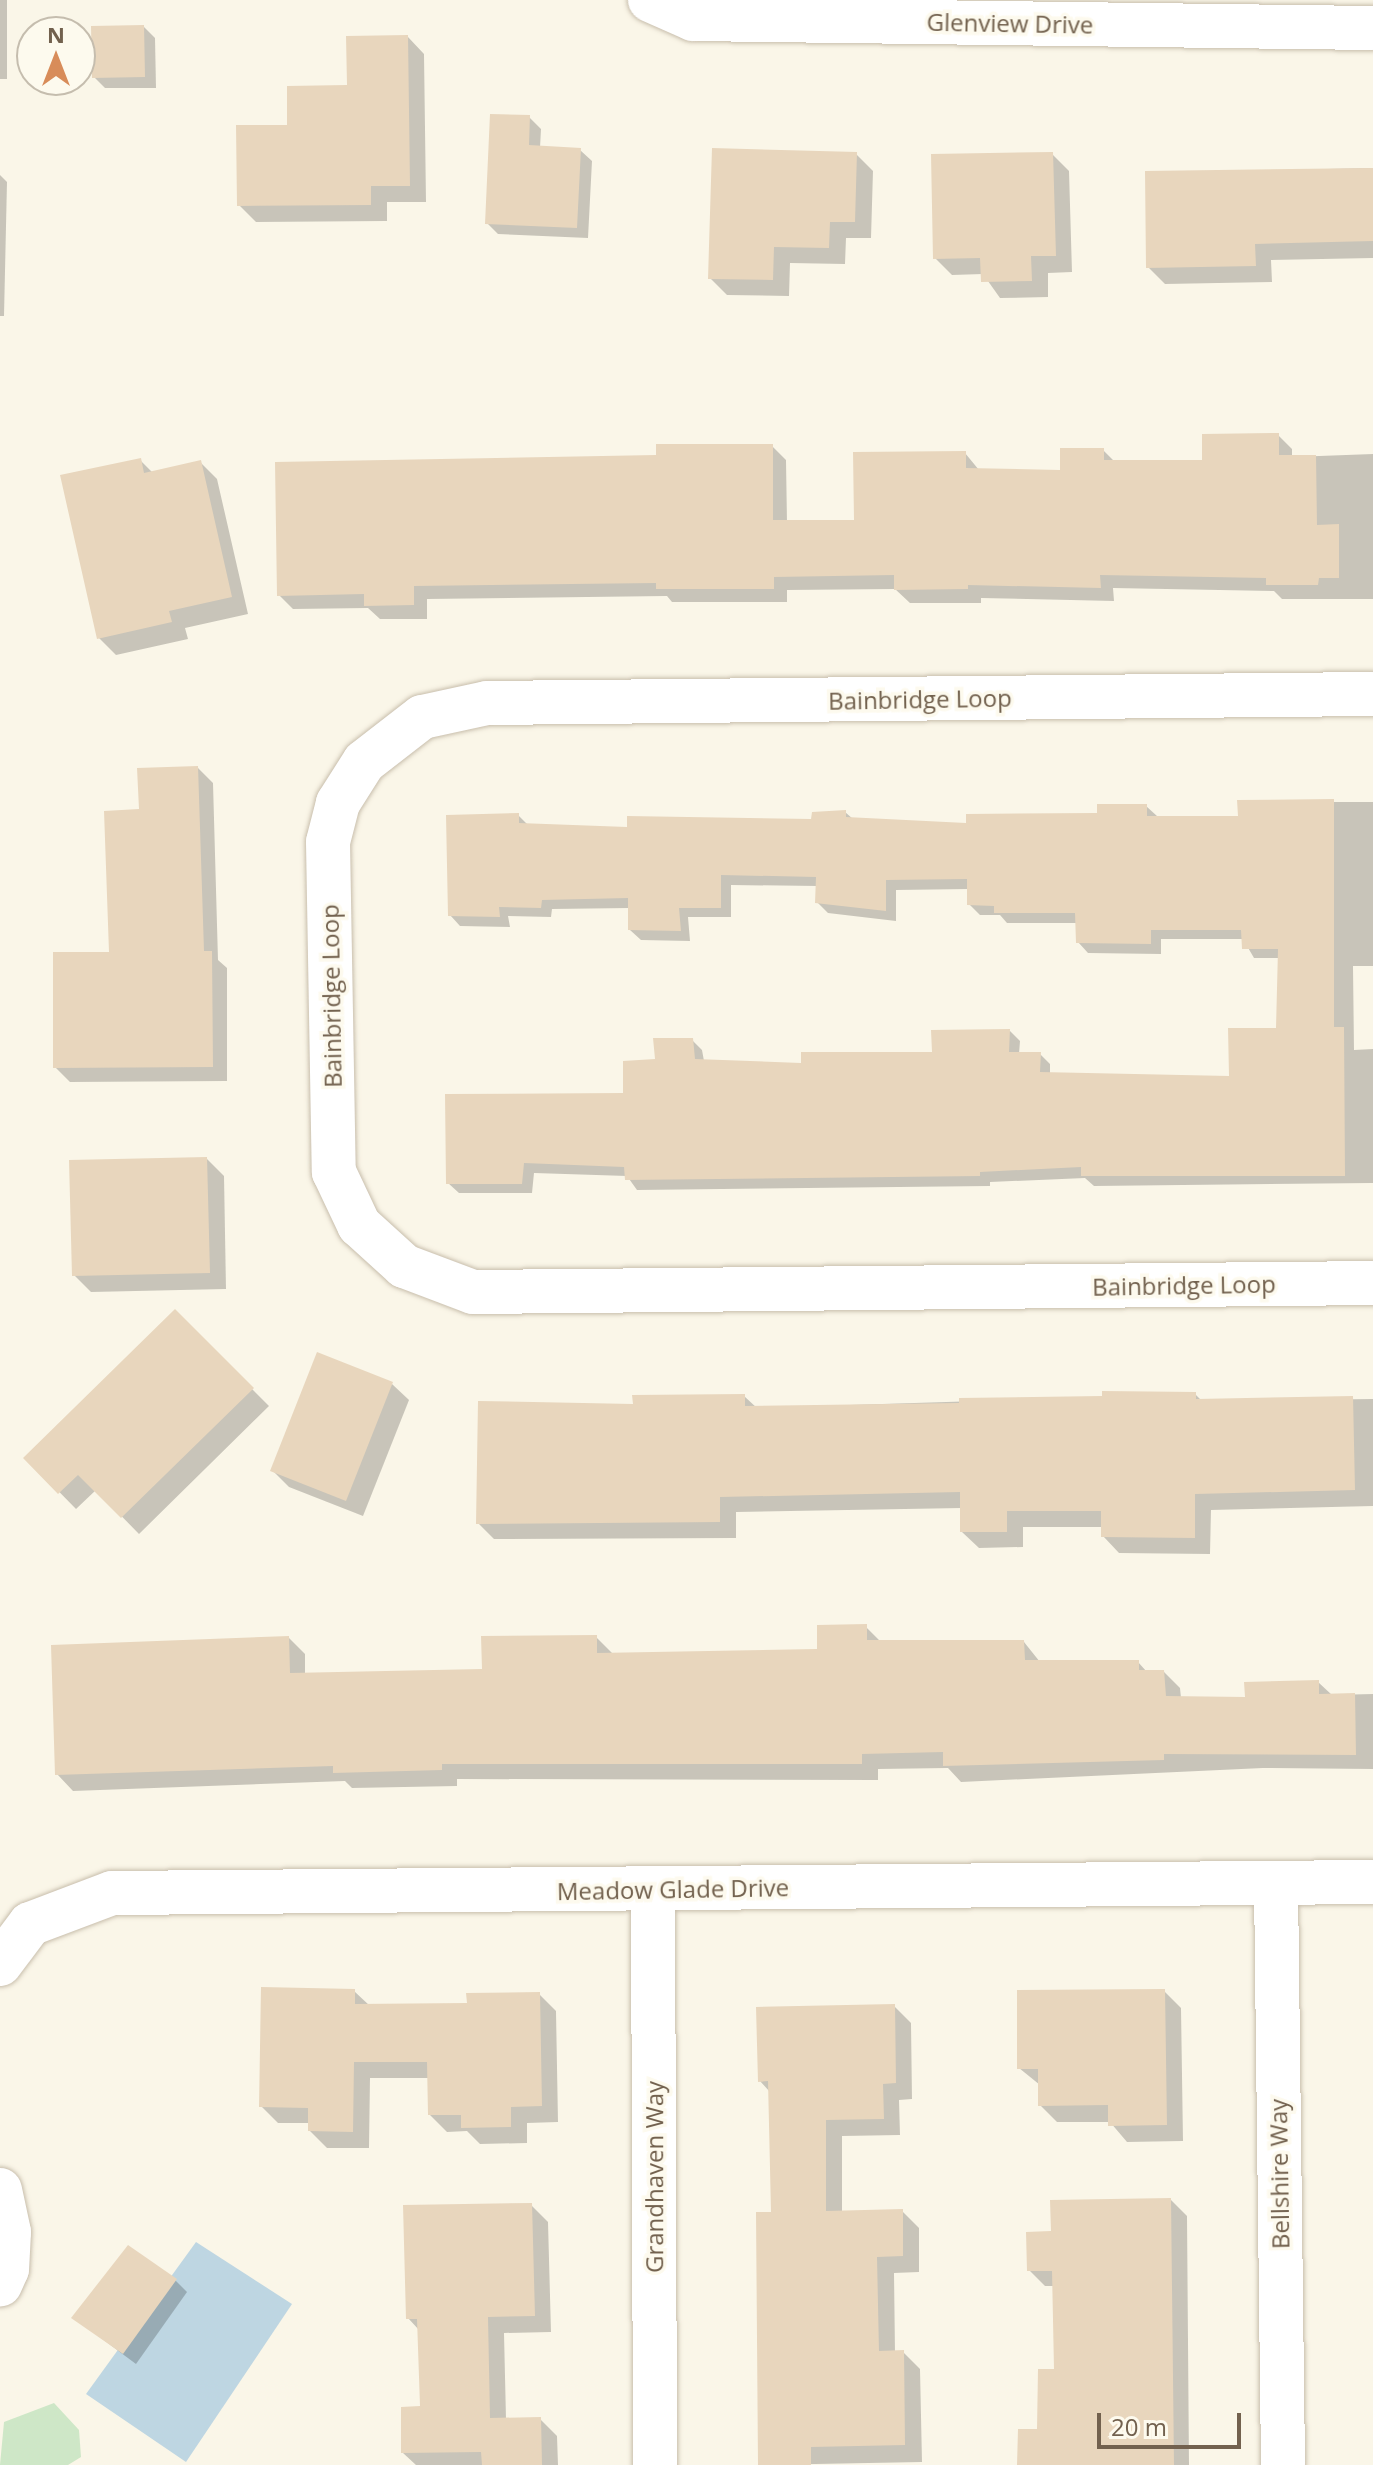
<!DOCTYPE html>
<style>
body{margin:0}
#map{position:relative;width:1373px;height:2465px;overflow:hidden;background:#faf6e8;font-family:"Open Sans",sans-serif}
div>[style]{position:absolute}
.green>*{inset:0;background:#cee7c7}
.water>*{inset:0;background:#bed6e2}
.shadow>*{inset:0;background:#0003}
.building>*{inset:0;background:#e8d6bd}
.roads{filter:drop-shadow(0 0 2px #c8beac) drop-shadow(0 0 2px #c8beac)}
.minor>*{height:44px;margin:-22px;padding:0 22px;transform-origin:22px;border-radius:22px;background:#fff}
span{translate:-50% -50%;white-space:nowrap;text-align:center;line-height:1.15;-webkit-text-stroke:7px #fdfaee;paint-order:stroke}
.street-label{font-size:24px;color:#72614e}
.north{position:absolute;left:16px;top:16px;width:80px;height:80px;box-sizing:border-box;background:#fdfaee;border:2px solid #c5bdae;border-radius:50%;rotate:0deg;font-size:22px;font-weight:700;line-height:32px;text-align:center;color:#72614e}
.north::after{content:'';display:block;margin:auto;width:28px;height:36px;background:#d88c59;clip-path:polygon(50% 0,100% 100%,50% 72%,0 100%)}
.scale{position:absolute;left:1097px;top:2413px;width:144px;height:36px;box-sizing:border-box;border:4px solid #72614e;border-top:0;padding-left:10px;font-size:24px;line-height:28px;white-space:nowrap;color:#72614e;-webkit-text-stroke:6px #fdfaee;paint-order:stroke}
</style>
<div id="map">
<div class="green">
<i style="clip-path:polygon(54px 2403px,79px 2430px,81px 2457px,68px 2465px,0 2465px,4px 2422px)"></i>
</div>
<div class="water">
<i style="clip-path:polygon(196px 2242px,292px 2304px,186px 2462px,86px 2394px)"></i>
</div>
<div class="shadow">
<i style="clip-path:polygon(0 0,7px 0,7px 79px,0 79px)"></i>
<i style="clip-path:polygon(144px 27px,155px 38px,156px 88px,105px 88px,94px 77px)"></i>
<i style="clip-path:polygon(408px 37px,424px 54px,426px 202px,387px 202px,387px 221px,256px 222px,239px 205px,349px 87px)"></i>
<i style="clip-path:polygon(529px 117px,541px 129px,540px 148px,580px 150px,592px 161px,588px 238px,498px 234px,487px 223px)"></i>
<i style="clip-path:polygon(856px 154px,873px 171px,871px 238px,846px 238px,845px 264px,790px 263px,789px 296px,727px 295px,710px 278px)"></i>
<i style="clip-path:polygon(1052px 154px,1069px 171px,1072px 272px,1048px 273px,1048px 297px,1000px 298px,983px 274px,952px 275px,935px 258px)"></i>
<i style="clip-path:polygon(1373px 168px,1373px 258px,1271px 260px,1272px 282px,1165px 284px,1148px 267px,1147px 173px)"></i>
<i style="clip-path:polygon(0 175px,7px 182px,4px 316px,0 316px)"></i>
<i style="clip-path:polygon(1278px 435px,1292px 449px,1292px 457px,1373px 454px,1373px 599px,1282px 599px,1274px 591px,1113px 588px,1114px 601px,981px 598px,981px 603px,910px 603px,895px 589px,787px 590px,787px 602px,672px 602px,667px 596px,427px 599px,427px 619px,380px 619px,368px 608px,293px 609px,279px 595px,658px 457px,772px 446px,786px 460px,787px 522px,856px 522px,965px 453px,979px 470px,1062px 473px,1103px 450px,1115px 462px,1204px 462px)"></i>
<i style="clip-path:polygon(140px 460px,153px 473px,200px 462px,217px 479px,248px 614px,185px 628px,188px 639px,116px 655px,99px 638px)"></i>
<i style="clip-path:polygon(198px 768px,213px 783px,218px 960px,227px 968px,227px 1081px,70px 1082px,55px 1067px,111px 954px,141px 811px)"></i>
<i style="clip-path:polygon(1239px 802px,1373px 802px,1373px 966px,1353px 966px,1354px 1050px,1373px 1049px,1373px 1183px,1094px 1186px,1085px 1178px,990px 1182px,990px 1186px,637px 1190px,627px 1176px,534px 1173px,532px 1193px,459px 1193px,448px 1183px,625px 1095px,657px 1061px,692px 1040px,702px 1050px,704px 1061px,803px 1066px,934px 1054px,1010px 1031px,1020px 1041px,1019px 1054px,1040px 1054px,1050px 1064px,1050px 1075px,1231px 1079px,1278px 1030px,1280px 958px,1254px 958px,1243px 939px,1161px 939px,1161px 954px,1088px 953px,1078px 942px,1077px 923px,1007px 923px,1000px 915px,980px 915px,969px 904px,969px 889px,896px 890px,896px 921px,828px 913px,817px 902px,818px 886px,731px 885px,731px 917px,688px 917px,690px 941px,641px 940px,630px 930px,630px 908px,552px 909px,551px 917px,508px 916px,510px 927px,460px 926px,450px 915px,518px 815px,528px 825px,629px 829px,813px 821px,845px 812px,853px 819px,969px 825px,1099px 815px,1146px 806px,1157px 816px,1240px 818px)"></i>
<i style="clip-path:polygon(207px 1159px,224px 1176px,226px 1289px,91px 1292px,74px 1275px)"></i>
<i style="clip-path:polygon(175px 1312px,269px 1406px,139px 1534px,96px 1490px,76px 1509px,26px 1458px)"></i>
<i style="clip-path:polygon(392px 1384px,409px 1400px,363px 1516px,289px 1487px,272px 1470px)"></i>
<i style="clip-path:polygon(1195px 1394px,1202px 1401px,1373px 1399px,1373px 1506px,1211px 1510px,1210px 1554px,1119px 1553px,1103px 1536px,1103px 1527px,1023px 1527px,1023px 1547px,979px 1548px,962px 1532px,962px 1508px,736px 1512px,736px 1538px,494px 1539px,478px 1523px,635px 1406px,744px 1396px,757px 1408px)"></i>
<i style="clip-path:polygon(866px 1627px,881px 1642px,1024px 1642px,1040px 1662px,1138px 1662px,1147px 1672px,1164px 1672px,1180px 1688px,1181px 1698px,1247px 1699px,1318px 1682px,1332px 1695px,1373px 1694px,1373px 1769px,1263px 1768px,961px 1782px,948px 1768px,878px 1769px,878px 1780px,457px 1779px,457px 1786px,352px 1788px,345px 1781px,73px 1791px,57px 1774px,289px 1638px,305px 1654px,305px 1675px,484px 1671px,596px 1637px,613px 1654px,819px 1651px)"></i>
<i style="clip-path:polygon(354px 1991px,370px 2006px,469px 2005px,539px 1994px,556px 2011px,558px 2122px,527px 2123px,527px 2143px,480px 2144px,467px 2131px,447px 2132px,430px 2115px,429px 2078px,370px 2078px,369px 2148px,327px 2148px,310px 2131px,310px 2123px,278px 2123px,261px 2106px)"></i>
<i style="clip-path:polygon(1164px 1991px,1181px 2008px,1183px 2141px,1127px 2142px,1110px 2122px,1057px 2122px,1040px 2105px,1040px 2085px,1019px 2068px)"></i>
<i style="clip-path:polygon(894px 2006px,911px 2023px,912px 2099px,899px 2100px,900px 2135px,842px 2136px,842px 2212px,902px 2211px,919px 2228px,919px 2272px,894px 2273px,895px 2352px,903px 2352px,920px 2369px,922px 2462px,761px 2465px,773px 2214px,770px 2092px,760px 2081px)"></i>
<i style="clip-path:polygon(1171px 2200px,1187px 2216px,1189px 2465px,1019px 2465px,1039px 2431px,1056px 2371px,1055px 2286px,1045px 2286px,1029px 2270px,1053px 2233px)"></i>
<i style="clip-path:polygon(531px 2205px,548px 2222px,551px 2332px,504px 2333px,506px 2419px,540px 2419px,557px 2436px,558px 2465px,416px 2465px,403px 2453px,422px 2408px,419px 2330px,408px 2318px)"></i>
<i style="clip-path:polygon(175px 2280px,187px 2292px,136px 2364px,74px 2318px)"></i>
</div>
<div class="building">
<i style="clip-path:polygon(144px 25px,145px 77px,92px 78px,91px 26px)"></i>
<i style="clip-path:polygon(408px 35px,410px 186px,371px 186px,371px 205px,237px 206px,236px 125px,287px 125px,287px 86px,347px 85px,346px 36px)"></i>
<i style="clip-path:polygon(490px 114px,530px 115px,529px 145px,581px 148px,577px 228px,485px 224px)"></i>
<i style="clip-path:polygon(712px 148px,857px 152px,855px 222px,830px 222px,829px 248px,774px 247px,773px 280px,708px 279px)"></i>
<i style="clip-path:polygon(1053px 152px,1056px 256px,1031px 256px,1032px 281px,981px 282px,980px 258px,933px 259px,931px 154px)"></i>
<i style="clip-path:polygon(1373px 168px,1373px 241px,1255px 244px,1256px 266px,1146px 268px,1145px 171px)"></i>
<i style="clip-path:polygon(1279px 433px,1279px 455px,1316px 455px,1317px 525px,1339px 524px,1339px 578px,1319px 578px,1318px 585px,1266px 585px,1266px 578px,1100px 575px,1101px 588px,968px 585px,968px 589px,894px 590px,894px 575px,774px 577px,774px 589px,656px 589px,656px 583px,414px 586px,414px 605px,364px 606px,364px 594px,277px 596px,275px 462px,656px 455px,656px 444px,773px 444px,773px 520px,854px 520px,853px 452px,966px 451px,966px 468px,1060px 470px,1060px 448px,1104px 448px,1104px 460px,1202px 460px,1202px 434px)"></i>
<i style="clip-path:polygon(141px 458px,144px 473px,201px 460px,232px 597px,169px 611px,172px 622px,97px 639px,60px 475px)"></i>
<i style="clip-path:polygon(198px 766px,204px 951px,212px 951px,213px 1067px,53px 1068px,53px 952px,109px 952px,104px 811px,139px 809px,137px 768px)"></i>
<i style="clip-path:polygon(1334px 799px,1334px 1027px,1344px 1027px,1345px 1176px,1081px 1176px,1081px 1167px,980px 1172px,980px 1176px,625px 1180px,624px 1167px,524px 1163px,522px 1184px,446px 1184px,445px 1094px,623px 1093px,623px 1061px,655px 1059px,653px 1038px,693px 1038px,695px 1059px,801px 1063px,801px 1052px,932px 1052px,931px 1030px,1010px 1029px,1009px 1052px,1041px 1052px,1040px 1072px,1229px 1076px,1228px 1028px,1276px 1028px,1278px 949px,1242px 949px,1241px 930px,1151px 930px,1151px 944px,1076px 943px,1075px 913px,994px 913px,994px 906px,967px 905px,967px 879px,886px 880px,886px 911px,815px 903px,816px 877px,721px 875px,721px 908px,679px 908px,681px 931px,628px 930px,628px 898px,542px 900px,541px 908px,499px 907px,500px 917px,448px 916px,446px 815px,519px 813px,519px 823px,627px 827px,627px 816px,811px 819px,812px 812px,846px 810px,846px 817px,966px 823px,966px 814px,1097px 813px,1097px 804px,1147px 804px,1147px 816px,1238px 816px,1237px 800px)"></i>
<i style="clip-path:polygon(207px 1157px,210px 1273px,72px 1276px,69px 1160px)"></i>
<i style="clip-path:polygon(175px 1309px,254px 1388px,121px 1518px,78px 1475px,58px 1494px,23px 1458px)"></i>
<i style="clip-path:polygon(317px 1352px,393px 1382px,346px 1501px,270px 1471px)"></i>
<i style="clip-path:polygon(1102px 1391px,1196px 1392px,1196px 1399px,1353px 1396px,1355px 1490px,1195px 1494px,1195px 1538px,1101px 1537px,1101px 1511px,1007px 1511px,1007px 1532px,960px 1532px,960px 1492px,720px 1497px,720px 1522px,476px 1524px,478px 1401px,633px 1404px,632px 1395px,745px 1394px,745px 1406px,959px 1403px,959px 1398px,1102px 1396px)"></i>
<i style="clip-path:polygon(867px 1624px,867px 1640px,1024px 1640px,1025px 1660px,1139px 1660px,1139px 1670px,1164px 1670px,1166px 1696px,1245px 1697px,1244px 1682px,1319px 1680px,1319px 1694px,1355px 1693px,1356px 1755px,1164px 1754px,1164px 1760px,943px 1766px,943px 1752px,862px 1754px,862px 1764px,442px 1764px,442px 1770px,333px 1773px,333px 1766px,55px 1775px,51px 1645px,289px 1636px,290px 1673px,482px 1669px,481px 1636px,597px 1635px,597px 1653px,817px 1649px,817px 1625px)"></i>
<i style="clip-path:polygon(261px 1987px,355px 1989px,355px 2004px,467px 2003px,466px 1993px,540px 1992px,542px 2106px,511px 2107px,511px 2127px,461px 2128px,461px 2115px,428px 2115px,427px 2062px,354px 2062px,353px 2132px,308px 2131px,308px 2108px,259px 2107px)"></i>
<i style="clip-path:polygon(1165px 1989px,1167px 2125px,1108px 2126px,1108px 2105px,1038px 2106px,1038px 2069px,1017px 2069px,1017px 1990px)"></i>
<i style="clip-path:polygon(895px 2004px,896px 2083px,883px 2084px,884px 2119px,826px 2120px,826px 2211px,903px 2209px,903px 2256px,877px 2257px,879px 2351px,904px 2350px,905px 2445px,811px 2447px,811px 2465px,758px 2465px,756px 2212px,771px 2212px,768px 2081px,758px 2082px,756px 2007px)"></i>
<i style="clip-path:polygon(1171px 2198px,1174px 2465px,1017px 2465px,1018px 2429px,1037px 2429px,1038px 2369px,1054px 2369px,1052px 2271px,1027px 2271px,1026px 2232px,1051px 2231px,1050px 2200px)"></i>
<i style="clip-path:polygon(532px 2203px,535px 2316px,488px 2317px,490px 2418px,541px 2417px,542px 2465px,482px 2465px,481px 2452px,401px 2453px,401px 2407px,420px 2406px,417px 2319px,406px 2319px,403px 2205px)"></i>
<i style="clip-path:polygon(128px 2245px,177px 2279px,123px 2354px,71px 2318px)"></i>
</div>
<div class="roads">
<div class="minor">
<i style="left:650px;top:0;width:47px;rotate:23.8deg"></i>
<i style="left:693px;top:19px;width:680px;rotate:0.76deg"></i>
<i style="left:1373px;top:694px;width:886px;rotate:179.42deg"></i>
<i style="left:487px;top:703px;width:66px;rotate:167.8deg"></i>
<i style="left:422px;top:717px;width:73px;rotate:142.2deg"></i>
<i style="left:364px;top:762px;width:49px;rotate:122.4deg"></i>
<i style="left:338px;top:803px;width:40px;rotate:104.4deg"></i>
<i style="left:328px;top:842px;width:330px;rotate:89deg"></i>
<i style="left:334px;top:1172px;width:59px;rotate:64.7deg"></i>
<i style="left:359px;top:1225px;width:61px;rotate:42.3deg"></i>
<i style="left:404px;top:1266px;width:74px;rotate:20.6deg"></i>
<i style="left:473px;top:1292px;width:900px;rotate:-0.57deg"></i>
<i style="left:1276px;top:1883px;width:582px;rotate:89.31deg"></i>
<i style="left:653px;top:1889px;width:576px;rotate:89.8deg"></i>
<i style="left:0;top:1964px;width:50px;rotate:-53.1deg"></i>
<i style="left:30px;top:1924px;width:88px;rotate:-20.7deg"></i>
<i style="left:112px;top:1893px;width:1261px;rotate:-0.5deg"></i>
<i style="left:0;top:2190px;width:43px;rotate:77.9deg"></i>
<i style="left:9px;top:2232px;width:37px;rotate:93deg"></i>
<i style="left:7px;top:2269px;width:17px;rotate:114deg"></i>
</div>
</div>
<div class="street-label">
<span style="left:1010px;top:23px;rotate:1deg">Glenview Drive</span>
<span style="left:920px;top:699px;rotate:-1deg">Bainbridge Loop</span>
<span style="left:331px;top:996px;rotate:-91deg">Bainbridge Loop</span>
<span style="left:1184px;top:1285px;rotate:-1deg">Bainbridge Loop</span>
<span style="left:673px;top:1889px;rotate:-1deg">Meadow Glade Drive</span>
<span style="left:1279px;top:2174px;rotate:-91deg">Bellshire Way</span>
<span style="left:654px;top:2177px;rotate:-90deg">Grandhaven Way</span>
</div>
<div class="north">N</div>
<div class="scale">20 m</div>
</div>
